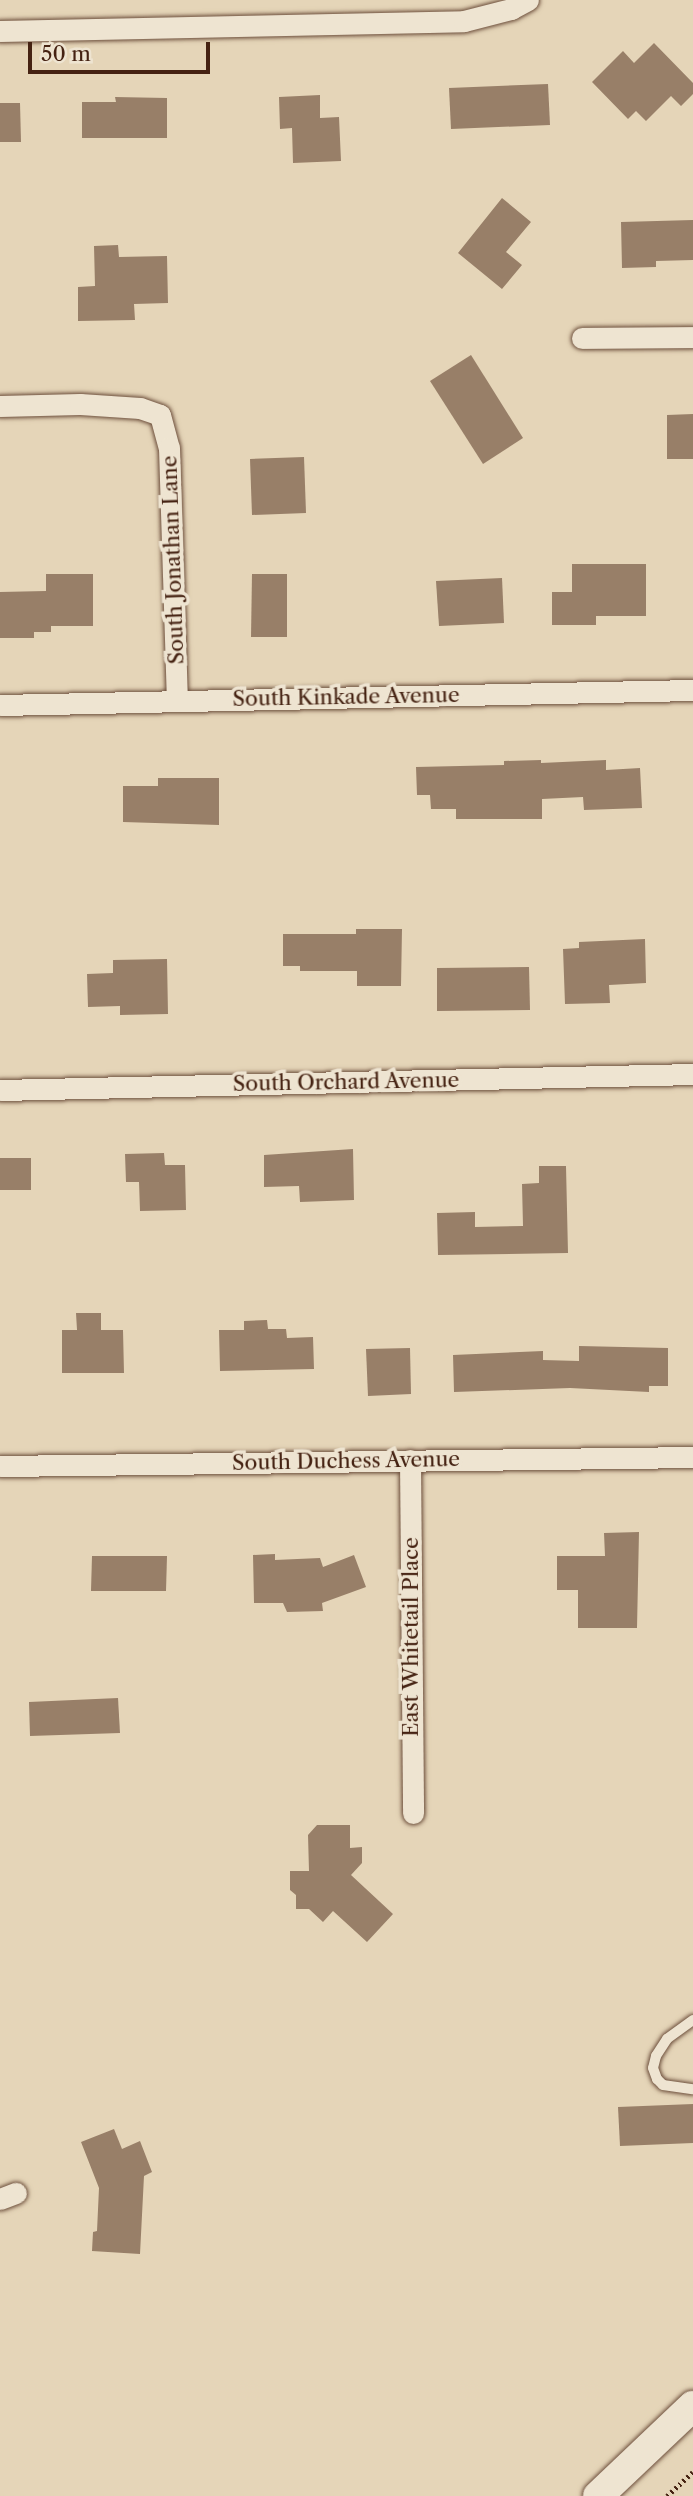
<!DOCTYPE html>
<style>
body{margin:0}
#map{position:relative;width:693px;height:2496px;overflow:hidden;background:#e5d5b8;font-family:"Libre Caslon Text",serif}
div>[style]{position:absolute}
.building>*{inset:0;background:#987f68}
.path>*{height:4.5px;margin-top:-2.25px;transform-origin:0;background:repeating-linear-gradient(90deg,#452212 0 2px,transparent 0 5.5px)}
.roads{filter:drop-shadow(0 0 2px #6d4f3c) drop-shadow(0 0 2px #6d4f3c)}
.lane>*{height:10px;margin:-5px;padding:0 5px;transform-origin:5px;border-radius:5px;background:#eee4d1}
.street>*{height:21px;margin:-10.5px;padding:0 10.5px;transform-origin:10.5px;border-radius:10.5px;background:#eee4d1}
.secondary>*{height:30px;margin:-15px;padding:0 15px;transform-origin:15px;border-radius:15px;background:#eee4d1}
span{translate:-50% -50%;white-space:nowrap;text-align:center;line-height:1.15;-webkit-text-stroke:7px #eee4d1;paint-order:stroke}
.street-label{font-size:21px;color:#452212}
.scale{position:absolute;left:28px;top:42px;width:182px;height:32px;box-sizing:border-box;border:4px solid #452212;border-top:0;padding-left:9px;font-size:21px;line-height:24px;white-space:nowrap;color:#452212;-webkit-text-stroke:5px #eee4d1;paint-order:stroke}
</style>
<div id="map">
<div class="building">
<i style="clip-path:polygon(654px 43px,693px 83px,693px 94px,681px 106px,671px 96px,646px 121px,636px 111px,628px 119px,592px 82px,623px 51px,634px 63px)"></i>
<i style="clip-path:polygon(548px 84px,550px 125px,451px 129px,449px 88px)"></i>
<i style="clip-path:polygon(320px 95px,320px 118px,339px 117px,341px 161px,293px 163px,292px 128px,280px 129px,279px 97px)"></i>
<i style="clip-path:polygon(115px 97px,167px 98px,167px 138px,82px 138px,82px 102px,116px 102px)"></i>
<i style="clip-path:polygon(0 103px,20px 103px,21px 142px,0 142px)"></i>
<i style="clip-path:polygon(502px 198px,531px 222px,506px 252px,522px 265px,502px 289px,458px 253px)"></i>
<i style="clip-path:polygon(693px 220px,693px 260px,656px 261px,656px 267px,622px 268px,621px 222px)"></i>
<i style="clip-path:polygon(118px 245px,119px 257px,167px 256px,168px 303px,134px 304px,135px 320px,78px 321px,78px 287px,95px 286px,94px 246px)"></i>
<i style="clip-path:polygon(471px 355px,523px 438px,483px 464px,430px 381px)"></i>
<i style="clip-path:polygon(693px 414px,693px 459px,667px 459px,667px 415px)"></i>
<i style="clip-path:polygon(304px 457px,306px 513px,252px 515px,250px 459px)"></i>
<i style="clip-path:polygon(572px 564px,646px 564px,646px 616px,596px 616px,596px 625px,552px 625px,552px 592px,572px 592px)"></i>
<i style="clip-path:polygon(46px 574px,93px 574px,93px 626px,51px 626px,51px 632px,34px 632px,34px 638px,0 638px,0 592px,46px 591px)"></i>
<i style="clip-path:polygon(252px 574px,287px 574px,287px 637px,251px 637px)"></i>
<i style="clip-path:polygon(502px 578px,504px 623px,439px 626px,436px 581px)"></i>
<i style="clip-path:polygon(541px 760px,541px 763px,606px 760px,606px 770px,640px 768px,642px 808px,584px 810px,583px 797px,542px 799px,542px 819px,456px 819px,456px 809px,431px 809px,430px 795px,417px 795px,416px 767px,504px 765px,504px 761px)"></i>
<i style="clip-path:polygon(158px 778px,219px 778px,219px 825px,123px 822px,123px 786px,158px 786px)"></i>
<i style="clip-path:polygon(356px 929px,402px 929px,401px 986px,357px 986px,357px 971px,300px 971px,300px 966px,283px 966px,283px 934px,356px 934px)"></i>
<i style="clip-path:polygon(645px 939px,646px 983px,609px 985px,610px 1003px,565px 1004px,563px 949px,579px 948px,579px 942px)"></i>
<i style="clip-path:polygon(167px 959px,168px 1014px,120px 1015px,120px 1006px,88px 1007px,87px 974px,113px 973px,113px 960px)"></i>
<i style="clip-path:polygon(529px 967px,530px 1010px,437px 1011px,437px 968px)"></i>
<i style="clip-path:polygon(353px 1149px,354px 1200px,300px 1202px,299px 1186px,264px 1187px,264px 1155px)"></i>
<i style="clip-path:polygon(164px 1153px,165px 1165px,185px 1165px,186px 1210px,140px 1211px,139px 1182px,126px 1182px,125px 1154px)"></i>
<i style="clip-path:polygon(0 1158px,31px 1158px,31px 1190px,0 1190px)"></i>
<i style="clip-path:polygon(539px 1166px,566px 1166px,568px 1253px,438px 1255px,437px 1213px,475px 1212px,475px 1227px,523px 1226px,522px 1184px,539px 1183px)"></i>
<i style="clip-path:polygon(76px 1313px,101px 1313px,101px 1330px,123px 1330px,124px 1373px,62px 1373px,62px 1330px,77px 1330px)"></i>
<i style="clip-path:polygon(267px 1320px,268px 1329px,286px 1329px,287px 1338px,313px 1337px,314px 1369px,220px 1371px,219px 1330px,244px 1330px,244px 1321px)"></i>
<i style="clip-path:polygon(579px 1346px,668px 1348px,668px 1386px,649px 1386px,649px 1392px,570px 1388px,454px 1392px,453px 1355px,543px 1351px,543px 1360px,579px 1361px)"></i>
<i style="clip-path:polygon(410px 1348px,411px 1394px,368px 1396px,366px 1349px)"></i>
<i style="clip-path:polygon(639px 1532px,637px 1628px,578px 1628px,578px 1590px,557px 1590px,557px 1556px,605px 1556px,604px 1533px)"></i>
<i style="clip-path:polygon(275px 1554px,275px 1560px,320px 1558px,323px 1567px,354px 1555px,366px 1587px,322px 1603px,323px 1611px,287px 1612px,283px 1603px,254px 1603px,253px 1555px)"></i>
<i style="clip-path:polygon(92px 1556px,167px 1556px,166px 1591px,91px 1591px)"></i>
<i style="clip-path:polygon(118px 1698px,120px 1733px,30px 1736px,29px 1702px)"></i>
<i style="clip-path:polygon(317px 1825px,350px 1825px,350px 1848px,362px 1847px,362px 1863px,351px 1875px,393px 1914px,367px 1942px,333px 1911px,323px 1922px,309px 1909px,296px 1909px,296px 1895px,290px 1890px,290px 1871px,309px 1871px,308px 1835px)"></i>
<i style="clip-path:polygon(693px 2104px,693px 2143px,620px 2146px,618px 2107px)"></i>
<i style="clip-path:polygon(114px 2129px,122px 2149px,140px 2141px,152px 2172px,144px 2176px,140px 2254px,92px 2251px,93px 2232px,97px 2231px,99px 2188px,81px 2142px)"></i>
</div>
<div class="path">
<i style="left:667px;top:2496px;width:35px;rotate:-43deg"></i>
</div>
<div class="roads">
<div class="lane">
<i style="left:693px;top:2020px;width:32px;rotate:144deg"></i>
<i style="left:667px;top:2039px;width:20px;rotate:123deg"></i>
<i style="left:656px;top:2056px;width:12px;rotate:104deg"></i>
<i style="left:653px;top:2068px;width:12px;rotate:70deg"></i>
<i style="left:657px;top:2079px;width:8px;rotate:45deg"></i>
<i style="left:663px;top:2085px;width:30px;rotate:8deg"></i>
</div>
<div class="street">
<i style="left:0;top:31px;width:464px;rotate:-1.2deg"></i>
<i style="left:464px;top:21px;width:49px;rotate:-14.3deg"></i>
<i style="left:511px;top:9px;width:19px;rotate:-28deg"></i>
<i style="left:582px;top:338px;width:111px;rotate:-0.5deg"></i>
<i style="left:0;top:406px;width:80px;rotate:-1.4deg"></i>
<i style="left:80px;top:404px;width:60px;rotate:3.8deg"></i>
<i style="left:140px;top:408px;width:21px;rotate:19deg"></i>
<i style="left:160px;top:415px;width:34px;rotate:75deg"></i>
<i style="left:169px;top:448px;width:252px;rotate:88.2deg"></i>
<i style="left:0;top:705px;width:693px;rotate:-1.24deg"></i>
<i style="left:0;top:1090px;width:693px;rotate:-1.32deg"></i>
<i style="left:410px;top:1460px;width:353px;rotate:89.5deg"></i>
<i style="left:0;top:1466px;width:693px;rotate:-0.74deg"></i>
<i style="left:0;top:2199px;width:17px;rotate:-21deg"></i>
</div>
<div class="secondary">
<i style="left:598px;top:2496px;width:131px;rotate:-43.5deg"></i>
</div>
</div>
<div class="street-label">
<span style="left:173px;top:560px;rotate:-92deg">South Jonathan Lane</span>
<span style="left:346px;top:697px;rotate:-1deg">South Kinkade Avenue</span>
<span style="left:346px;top:1082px;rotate:-1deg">South Orchard Avenue</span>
<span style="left:346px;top:1461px;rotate:-1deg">South Duchess Avenue</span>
<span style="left:411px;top:1637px;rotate:-90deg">East Whitetail Place</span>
</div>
<div class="scale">50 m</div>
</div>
